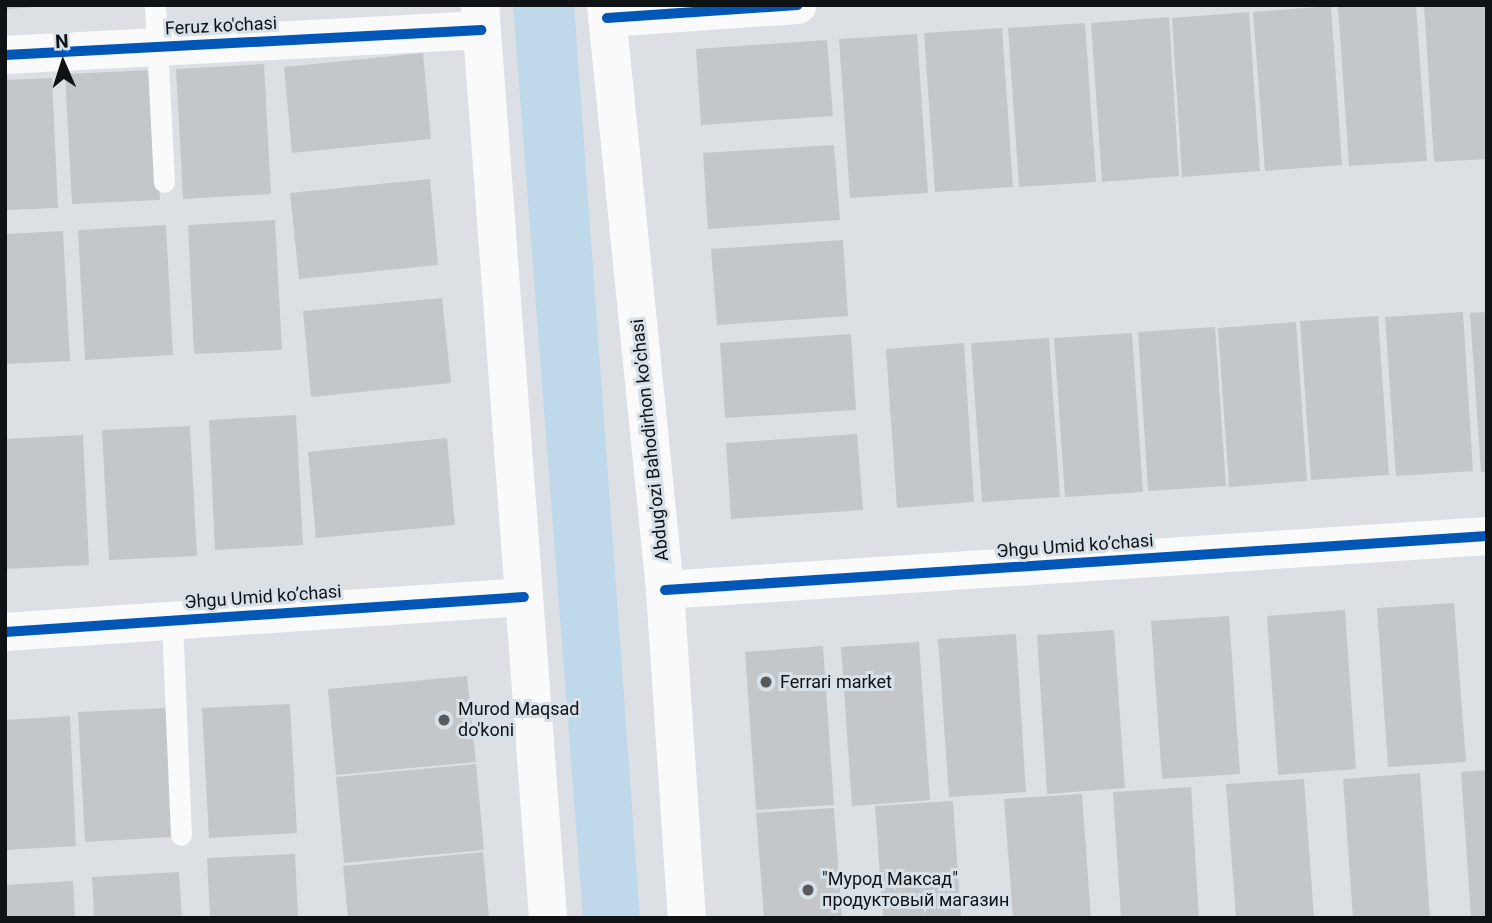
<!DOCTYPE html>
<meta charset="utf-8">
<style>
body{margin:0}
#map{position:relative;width:1492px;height:923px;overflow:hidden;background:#dce0e4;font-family:Roboto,sans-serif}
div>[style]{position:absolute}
.green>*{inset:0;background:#bfd8ea}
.building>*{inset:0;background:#c3c7c9}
.lane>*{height:21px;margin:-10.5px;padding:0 10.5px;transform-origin:10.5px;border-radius:10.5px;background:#fafafb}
.street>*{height:38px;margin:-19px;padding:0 19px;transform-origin:19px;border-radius:19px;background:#fafafb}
.secondary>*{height:38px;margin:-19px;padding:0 19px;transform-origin:19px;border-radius:19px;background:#fafafb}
.cycleway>*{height:10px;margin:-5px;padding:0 5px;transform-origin:5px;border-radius:5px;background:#0057b8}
.dots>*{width:19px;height:19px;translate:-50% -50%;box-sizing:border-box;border:4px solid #d8e1e8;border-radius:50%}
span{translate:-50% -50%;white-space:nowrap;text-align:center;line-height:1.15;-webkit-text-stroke:6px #d8e1e8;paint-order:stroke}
.street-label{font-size:18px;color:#101315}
.poi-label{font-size:18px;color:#101315}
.left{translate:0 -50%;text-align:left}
.frame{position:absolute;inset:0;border:7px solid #101315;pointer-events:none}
.north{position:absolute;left:28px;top:28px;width:70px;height:70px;-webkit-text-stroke:5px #d8e1e8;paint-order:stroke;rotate:357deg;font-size:19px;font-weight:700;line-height:28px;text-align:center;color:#101315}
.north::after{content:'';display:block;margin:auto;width:24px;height:32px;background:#101315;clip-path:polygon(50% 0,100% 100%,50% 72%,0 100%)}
</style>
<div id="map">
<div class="green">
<i style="clip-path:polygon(513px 5px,574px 5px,640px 918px,583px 918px)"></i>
</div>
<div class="building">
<i style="clip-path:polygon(5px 5px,37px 5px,38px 7px,5px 9px)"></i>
<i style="clip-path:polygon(1366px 5px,1416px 5px,1427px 161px,1349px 166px,1338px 7px)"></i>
<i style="clip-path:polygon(1424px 5px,1487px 5px,1487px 159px,1434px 162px)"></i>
<i style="clip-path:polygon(1331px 6px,1342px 165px,1265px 171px,1253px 12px)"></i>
<i style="clip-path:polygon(1249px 12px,1260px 171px,1182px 177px,1172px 18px)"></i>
<i style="clip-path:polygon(1169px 17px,1179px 176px,1102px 182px,1091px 23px)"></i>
<i style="clip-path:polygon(1085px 23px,1096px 182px,1019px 187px,1008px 28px)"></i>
<i style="clip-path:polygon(1002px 28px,1013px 187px,935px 192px,924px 33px)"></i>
<i style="clip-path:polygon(917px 34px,928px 193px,850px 198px,839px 39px)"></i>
<i style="clip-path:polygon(827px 40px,833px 116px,701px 125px,696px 49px)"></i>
<i style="clip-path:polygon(423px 53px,431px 139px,292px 153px,284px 67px)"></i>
<i style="clip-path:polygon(264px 64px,271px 194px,183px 199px,176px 69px)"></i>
<i style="clip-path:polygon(153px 70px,160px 200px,72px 204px,65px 74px)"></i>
<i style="clip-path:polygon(52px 78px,58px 208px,5px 210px,5px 80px)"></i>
<i style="clip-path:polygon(834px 145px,840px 220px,708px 229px,703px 153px)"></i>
<i style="clip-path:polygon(430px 179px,438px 265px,299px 279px,290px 193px)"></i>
<i style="clip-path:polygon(275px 220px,282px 350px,194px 354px,188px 225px)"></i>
<i style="clip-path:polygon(166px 225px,173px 355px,85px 360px,78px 230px)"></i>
<i style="clip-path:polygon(63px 231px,70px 361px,5px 364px,5px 234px)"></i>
<i style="clip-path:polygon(843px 240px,848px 316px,717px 325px,711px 249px)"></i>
<i style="clip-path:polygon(442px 298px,451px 383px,311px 397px,303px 311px)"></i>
<i style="clip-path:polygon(1463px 312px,1473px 471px,1396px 476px,1385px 317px)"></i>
<i style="clip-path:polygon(1487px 312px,1487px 472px,1481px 472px,1470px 313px)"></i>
<i style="clip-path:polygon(1378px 316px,1389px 475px,1311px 480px,1300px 321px)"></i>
<i style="clip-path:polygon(1296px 322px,1307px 481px,1229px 487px,1218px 328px)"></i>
<i style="clip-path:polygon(1215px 327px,1226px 486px,1148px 491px,1138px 332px)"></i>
<i style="clip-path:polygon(1132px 333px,1143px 492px,1065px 497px,1054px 338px)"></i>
<i style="clip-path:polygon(851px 334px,856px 410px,725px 418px,720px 343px)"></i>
<i style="clip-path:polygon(1049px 338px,1060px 497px,982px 502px,971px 343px)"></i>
<i style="clip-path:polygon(964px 343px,974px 502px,897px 508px,886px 349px)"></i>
<i style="clip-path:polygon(296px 415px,303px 545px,215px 550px,209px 420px)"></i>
<i style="clip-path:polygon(190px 426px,197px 556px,109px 560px,102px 430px)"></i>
<i style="clip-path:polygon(857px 434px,863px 510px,731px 519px,726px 443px)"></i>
<i style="clip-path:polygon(83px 435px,89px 565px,5px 569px,5px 439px)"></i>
<i style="clip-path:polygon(447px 438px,455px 525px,316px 538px,308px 452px)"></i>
<i style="clip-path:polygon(1454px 603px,1466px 762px,1388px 767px,1377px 608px)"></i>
<i style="clip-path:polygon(1345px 610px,1356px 769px,1278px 775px,1267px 616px)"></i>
<i style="clip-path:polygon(1229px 616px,1240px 774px,1162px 779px,1151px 621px)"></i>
<i style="clip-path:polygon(1114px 630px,1125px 788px,1047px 794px,1037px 635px)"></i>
<i style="clip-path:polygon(1016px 634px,1026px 792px,949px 797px,938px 639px)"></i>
<i style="clip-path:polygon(919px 642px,930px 800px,852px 806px,841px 647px)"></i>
<i style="clip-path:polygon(823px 646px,834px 805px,756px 810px,745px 652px)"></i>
<i style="clip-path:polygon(467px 676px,476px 762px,336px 775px,328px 689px)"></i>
<i style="clip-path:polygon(290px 704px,297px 833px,209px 838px,202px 708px)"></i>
<i style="clip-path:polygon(166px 708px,172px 837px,85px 842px,78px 712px)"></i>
<i style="clip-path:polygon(70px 716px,76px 846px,5px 850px,5px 720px)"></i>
<i style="clip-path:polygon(476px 764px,484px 850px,344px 863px,336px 777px)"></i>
<i style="clip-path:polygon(1487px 770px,1487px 918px,1471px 918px,1461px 772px)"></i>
<i style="clip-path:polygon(1420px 773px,1430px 918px,1353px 918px,1343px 779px)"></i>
<i style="clip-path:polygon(1304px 779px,1314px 918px,1236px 918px,1226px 784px)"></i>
<i style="clip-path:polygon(1191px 787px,1199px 918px,1121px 918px,1113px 792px)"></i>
<i style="clip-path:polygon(1082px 794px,1091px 918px,1013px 918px,1004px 799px)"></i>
<i style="clip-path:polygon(953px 801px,961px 918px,883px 918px,875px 806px)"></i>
<i style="clip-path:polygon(834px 808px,842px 918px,764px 918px,756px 813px)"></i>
<i style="clip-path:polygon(483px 852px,489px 918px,348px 918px,343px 866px)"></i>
<i style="clip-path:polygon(295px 854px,298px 918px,210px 918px,207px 858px)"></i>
<i style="clip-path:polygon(179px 872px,182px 918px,94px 918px,92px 877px)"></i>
<i style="clip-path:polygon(73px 881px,75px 918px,5px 918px,5px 885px)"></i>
</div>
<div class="lane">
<i style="left:155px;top:5px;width:177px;rotate:87.1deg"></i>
<i style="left:172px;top:621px;width:214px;rotate:87.6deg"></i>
</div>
<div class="street">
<i style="left:607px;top:18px;width:191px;rotate:-3.9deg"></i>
<i style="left:5px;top:55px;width:477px;rotate:-3deg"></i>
<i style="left:665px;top:590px;width:824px;rotate:-3.76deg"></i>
<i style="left:5px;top:632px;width:520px;rotate:-3.86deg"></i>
</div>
<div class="secondary">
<i style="left:480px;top:5px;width:916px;rotate:85.74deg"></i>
<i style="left:606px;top:5px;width:588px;rotate:84.24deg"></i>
<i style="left:665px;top:590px;width:329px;rotate:86.2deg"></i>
</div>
<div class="cycleway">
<i style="left:607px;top:18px;width:191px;rotate:-3.9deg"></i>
<i style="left:5px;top:55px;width:477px;rotate:-3deg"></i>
<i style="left:665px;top:590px;width:824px;rotate:-3.76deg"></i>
<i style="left:5px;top:632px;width:520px;rotate:-3.86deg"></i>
</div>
<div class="dots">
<i style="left:766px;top:682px;background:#575b5d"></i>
<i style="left:444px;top:720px;background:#575b5d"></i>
<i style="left:808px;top:890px;background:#575b5d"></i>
</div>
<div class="street-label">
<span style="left:221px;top:26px;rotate:-3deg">Feruz ko'chasi</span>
<span style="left:650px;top:440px;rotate:-96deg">Abdug’ozi Bahodirhon ko’chasi</span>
<span style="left:1075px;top:546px;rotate:-4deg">Эhgu Umid ko’chasi</span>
<span style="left:263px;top:597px;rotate:-4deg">Эhgu Umid ko’chasi</span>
</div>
<div class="poi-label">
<span class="left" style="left:780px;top:682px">Ferrari market</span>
<span class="left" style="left:458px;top:720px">Murod Maqsad<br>do'koni</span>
<span class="left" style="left:822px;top:890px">"Мурод Максад"<br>продуктовый магазин</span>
</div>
<div class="frame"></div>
<div class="north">N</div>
</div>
